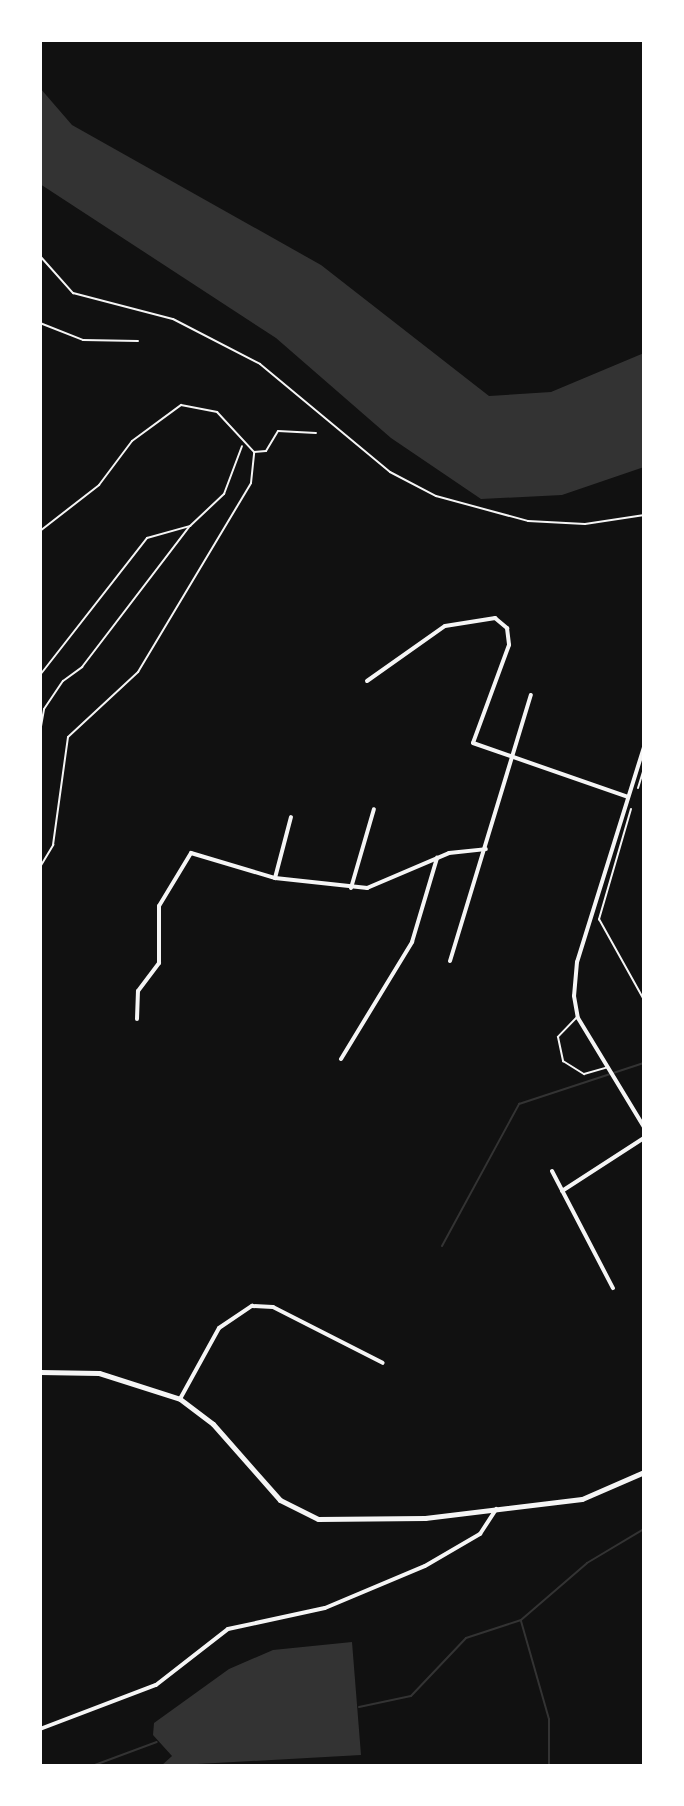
<!DOCTYPE html>
<style>
body{margin:0}
#map{position:relative;width:684px;height:1806px;overflow:hidden;background:#111;font-family:Manrope,sans-serif}
div>[style]{position:absolute}
.water>*{inset:0;background:#333}
.stream>*{height:2px;margin:-1px;padding:0 1px;transform-origin:1px;border-radius:1px;background:#333}
.path>*{height:2px;margin:-1px;padding:0 1px;transform-origin:1px;border-radius:1px;background:#f5f5f5}
.service>*{height:2px;margin:-1px;padding:0 1px;transform-origin:1px;border-radius:1px;background:#f5f5f5}
.minor>*{height:4px;margin:-2px;padding:0 2px;transform-origin:2px;border-radius:2px;background:#f5f5f5}
.tertiary>*{height:5px;margin:-2.5px;padding:0 2.5px;transform-origin:2.5px;border-radius:2.5px;background:#f5f5f5}
span{translate:-50% -50%;white-space:nowrap;text-align:center;line-height:1.15;-webkit-text-stroke:6px #fff;paint-order:stroke}
.frame{position:absolute;inset:0;border:42px solid #fff;pointer-events:none}
</style>
<div id="map">
<div class="water">
<i style="clip-path:polygon(40px 88px,72px 125px,321px 265px,489px 396px,551px 392px,644px 353px,644px 467px,562px 495px,481px 499px,391px 438px,276px 338px,40px 184px)"></i>
<i style="clip-path:polygon(352px 1642px,361px 1755px,161px 1766px,172px 1756px,153px 1735px,154px 1723px,229px 1669px,273px 1650px)"></i>
</div>
<div class="stream">
<i style="left:442px;top:1246px;width:162px;rotate:-61.5deg"></i>
<i style="left:519px;top:1104px;width:132px;rotate:-18.2deg"></i>
<i style="left:521px;top:1621px;width:102px;rotate:74.1deg"></i>
<i style="left:549px;top:1719px;width:47px;rotate:90deg"></i>
<i style="left:359px;top:1707px;width:53px;rotate:-11.9deg"></i>
<i style="left:411px;top:1696px;width:80px;rotate:-46.5deg"></i>
<i style="left:466px;top:1638px;width:58px;rotate:-18.1deg"></i>
<i style="left:521px;top:1620px;width:87px;rotate:-40.8deg"></i>
<i style="left:587px;top:1563px;width:66px;rotate:-30.8deg"></i>
<i style="left:92px;top:1766px;width:69px;rotate:-20.3deg"></i>
</div>
<div class="path">
<i style="left:40px;top:256px;width:50px;rotate:48.3deg"></i>
<i style="left:73px;top:293px;width:103px;rotate:14.6deg"></i>
<i style="left:173px;top:319px;width:98px;rotate:27.3deg"></i>
<i style="left:260px;top:364px;width:169px;rotate:39.7deg"></i>
<i style="left:390px;top:472px;width:52px;rotate:27.6deg"></i>
<i style="left:436px;top:496px;width:95px;rotate:15.2deg"></i>
<i style="left:528px;top:521px;width:57px;rotate:3deg"></i>
<i style="left:585px;top:524px;width:60px;rotate:-8.7deg"></i>
<i style="left:40px;top:323px;width:46px;rotate:21.6deg"></i>
<i style="left:83px;top:340px;width:55px;rotate:1deg"></i>
<i style="left:40px;top:531px;width:75px;rotate:-37.9deg"></i>
<i style="left:99px;top:485px;width:55px;rotate:-53.1deg"></i>
<i style="left:132px;top:441px;width:61px;rotate:-36.3deg"></i>
<i style="left:181px;top:405px;width:37px;rotate:11deg"></i>
<i style="left:217px;top:412px;width:54px;rotate:47.2deg"></i>
<i style="left:254px;top:452px;width:12px;rotate:-5deg"></i>
<i style="left:266px;top:451px;width:23px;rotate:-59deg"></i>
<i style="left:278px;top:431px;width:38px;rotate:3deg"></i>
<i style="left:40px;top:675px;width:174px;rotate:-52deg"></i>
<i style="left:147px;top:538px;width:45px;rotate:-15.6deg"></i>
<i style="left:190px;top:526px;width:47px;rotate:-43.3deg"></i>
<i style="left:224px;top:494px;width:51px;rotate:-69.4deg"></i>
<i style="left:40px;top:732px;width:23px;rotate:-80deg"></i>
<i style="left:44px;top:709px;width:34px;rotate:-56deg"></i>
<i style="left:63px;top:681px;width:24px;rotate:-36deg"></i>
<i style="left:82px;top:667px;width:176px;rotate:-52.6deg"></i>
<i style="left:638px;top:788px;width:21px;rotate:-73deg"></i>
<i style="left:631px;top:809px;width:115px;rotate:106.2deg"></i>
<i style="left:599px;top:919px;width:93px;rotate:60.9deg"></i>
<i style="left:40px;top:867px;width:26px;rotate:-59deg"></i>
<i style="left:53px;top:845px;width:109px;rotate:-82.1deg"></i>
<i style="left:68px;top:737px;width:96px;rotate:-42.9deg"></i>
<i style="left:138px;top:672px;width:220px;rotate:-59.1deg"></i>
<i style="left:251px;top:483px;width:31px;rotate:-84deg"></i>
</div>
<div class="service">
<i style="left:578px;top:1016px;width:29px;rotate:134deg"></i>
<i style="left:558px;top:1037px;width:25px;rotate:78deg"></i>
<i style="left:563px;top:1061px;width:25px;rotate:32deg"></i>
<i style="left:584px;top:1074px;width:25px;rotate:-16deg"></i>
</div>
<div class="minor">
<i style="left:367px;top:681px;width:95px;rotate:-35.2deg"></i>
<i style="left:445px;top:626px;width:51px;rotate:-9.1deg"></i>
<i style="left:495px;top:618px;width:16px;rotate:40deg"></i>
<i style="left:507px;top:628px;width:17px;rotate:83deg"></i>
<i style="left:509px;top:645px;width:104px;rotate:110.2deg"></i>
<i style="left:473px;top:743px;width:164px;rotate:19.2deg"></i>
<i style="left:644px;top:747px;width:225px;rotate:107.3deg"></i>
<i style="left:577px;top:962px;width:34px;rotate:95deg"></i>
<i style="left:574px;top:996px;width:22px;rotate:80deg"></i>
<i style="left:578px;top:1018px;width:127px;rotate:58.8deg"></i>
<i style="left:275px;top:878px;width:63px;rotate:-75.3deg"></i>
<i style="left:351px;top:888px;width:82px;rotate:-73.8deg"></i>
<i style="left:450px;top:961px;width:278px;rotate:-73.1deg"></i>
<i style="left:40px;top:1002px;width:99px;rotate:90deg"></i>
<i style="left:137px;top:1019px;width:28px;rotate:-88deg"></i>
<i style="left:138px;top:991px;width:35px;rotate:-53deg"></i>
<i style="left:159px;top:963px;width:57px;rotate:-90deg"></i>
<i style="left:159px;top:906px;width:62px;rotate:-58.9deg"></i>
<i style="left:191px;top:853px;width:88px;rotate:16.6deg"></i>
<i style="left:275px;top:878px;width:93px;rotate:6.2deg"></i>
<i style="left:367px;top:888px;width:89px;rotate:-23.1deg"></i>
<i style="left:449px;top:853px;width:37px;rotate:-6deg"></i>
<i style="left:341px;top:1059px;width:137px;rotate:-58.7deg"></i>
<i style="left:412px;top:942px;width:88px;rotate:-73.4deg"></i>
<i style="left:552px;top:1171px;width:132px;rotate:62.5deg"></i>
<i style="left:562px;top:1191px;width:98px;rotate:-32.9deg"></i>
<i style="left:180px;top:1399px;width:81px;rotate:-61.2deg"></i>
<i style="left:219px;top:1328px;width:40px;rotate:-34deg"></i>
<i style="left:252px;top:1306px;width:21px;rotate:3deg"></i>
<i style="left:273px;top:1307px;width:123px;rotate:27deg"></i>
<i style="left:40px;top:1729px;width:124px;rotate:-20.8deg"></i>
<i style="left:156px;top:1685px;width:91px;rotate:-37.9deg"></i>
<i style="left:228px;top:1629px;width:99px;rotate:-12.2deg"></i>
<i style="left:325px;top:1608px;width:108px;rotate:-22.8deg"></i>
<i style="left:425px;top:1566px;width:64px;rotate:-30.2deg"></i>
<i style="left:480px;top:1534px;width:30px;rotate:-57deg"></i>
</div>
<div class="tertiary">
<i style="left:40px;top:1372px;width:59px;rotate:1deg"></i>
<i style="left:99px;top:1373px;width:85px;rotate:17.8deg"></i>
<i style="left:180px;top:1399px;width:41px;rotate:37.1deg"></i>
<i style="left:213px;top:1424px;width:101px;rotate:48.6deg"></i>
<i style="left:280px;top:1500px;width:42px;rotate:26.6deg"></i>
<i style="left:318px;top:1519px;width:107px;rotate:-0.5deg"></i>
<i style="left:425px;top:1518px;width:158px;rotate:-6.9deg"></i>
<i style="left:582px;top:1499px;width:68px;rotate:-23.5deg"></i>
</div>
<div class="frame"></div>
</div>
